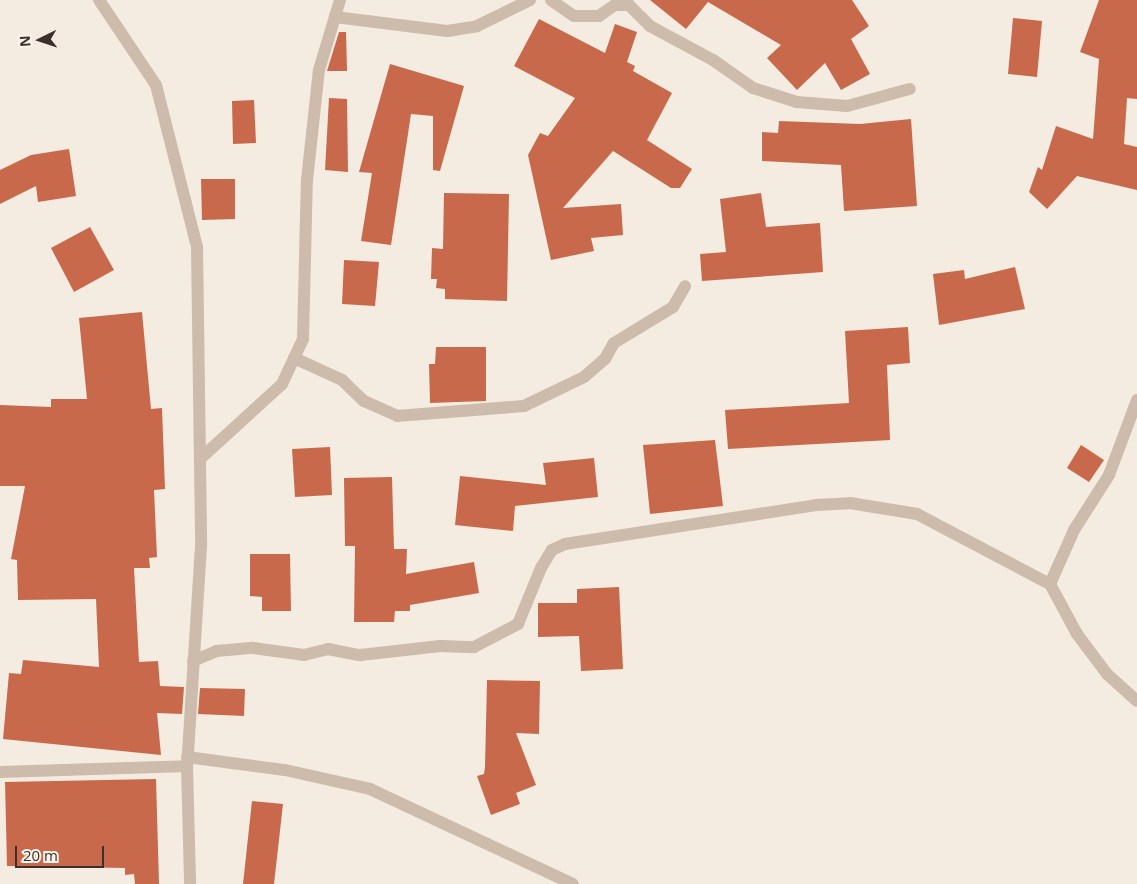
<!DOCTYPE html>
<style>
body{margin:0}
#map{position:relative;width:1137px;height:884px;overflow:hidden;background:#f4ebe1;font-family:"Open Sans",sans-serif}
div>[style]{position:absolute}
.building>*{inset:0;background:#c8694b}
.minor>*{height:12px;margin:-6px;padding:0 6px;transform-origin:6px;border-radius:6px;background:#cdbbac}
span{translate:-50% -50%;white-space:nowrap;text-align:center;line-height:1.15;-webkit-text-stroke:4px #fbf5ee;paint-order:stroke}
.north{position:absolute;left:15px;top:15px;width:50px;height:50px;-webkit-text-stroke:4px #fbf5ee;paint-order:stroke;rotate:266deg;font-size:14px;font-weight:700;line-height:20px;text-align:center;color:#3b302b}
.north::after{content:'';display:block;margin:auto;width:18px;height:22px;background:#3b302b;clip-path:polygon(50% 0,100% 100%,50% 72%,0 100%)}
.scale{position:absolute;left:15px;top:846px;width:89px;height:22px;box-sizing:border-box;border:2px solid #3b302b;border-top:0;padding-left:6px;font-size:15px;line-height:18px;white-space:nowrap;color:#3b302b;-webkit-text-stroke:4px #fbf5ee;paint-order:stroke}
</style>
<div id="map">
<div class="building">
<i style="clip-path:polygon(650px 0,852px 0,869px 26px,851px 39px,870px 74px,841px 90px,825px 63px,797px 90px,767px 58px,781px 45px,708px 2px,686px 29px)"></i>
<i style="clip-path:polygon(1099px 0,1137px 0,1137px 99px,1127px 98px,1124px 144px,1137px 147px,1137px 190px,1077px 176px,1047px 209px,1029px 192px,1038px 167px,1042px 170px,1056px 126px,1093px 139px,1099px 59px,1080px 52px)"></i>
<i style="clip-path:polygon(1013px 18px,1042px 21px,1037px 77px,1008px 74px)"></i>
<i style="clip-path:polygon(539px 19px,605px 53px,615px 24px,637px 32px,627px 62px,635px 66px,633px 71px,672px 93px,647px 140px,692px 169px,680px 188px,671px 188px,613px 151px,563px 208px,621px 204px,623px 235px,591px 238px,594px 251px,551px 260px,528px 155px,540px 133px,548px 136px,575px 98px,514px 66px)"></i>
<i style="clip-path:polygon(339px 32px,346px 32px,347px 71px,327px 71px)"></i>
<i style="clip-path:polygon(390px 64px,464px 86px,440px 171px,433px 170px,433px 116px,411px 114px,391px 245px,361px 241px,372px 173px,359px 172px)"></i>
<i style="clip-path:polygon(329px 98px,347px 99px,348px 172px,325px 170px)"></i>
<i style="clip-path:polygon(254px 100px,256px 143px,233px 144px,232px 101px)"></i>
<i style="clip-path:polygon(911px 119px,917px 206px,844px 211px,841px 165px,762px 161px,762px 132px,778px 133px,779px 121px,860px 124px)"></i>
<i style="clip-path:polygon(69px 149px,76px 196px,38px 202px,36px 186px,0 204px,0 170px,31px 155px)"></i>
<i style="clip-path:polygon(201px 179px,235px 179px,235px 219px,202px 220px)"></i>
<i style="clip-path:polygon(444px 193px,509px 194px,507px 301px,445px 299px,445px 289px,436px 288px,437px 279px,431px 279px,432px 248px,443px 249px)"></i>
<i style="clip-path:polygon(761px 193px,766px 227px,820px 223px,823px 272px,702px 281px,700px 254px,726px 252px,720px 199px)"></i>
<i style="clip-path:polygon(90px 227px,114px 270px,74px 292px,51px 248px)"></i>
<i style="clip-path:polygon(344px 260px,379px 262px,375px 306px,342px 304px)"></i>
<i style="clip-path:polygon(1015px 267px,1025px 309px,939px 325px,933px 274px,964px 270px,965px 279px)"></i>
<i style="clip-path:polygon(142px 312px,151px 409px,162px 408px,165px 489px,154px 490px,157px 557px,149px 558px,150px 568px,134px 568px,139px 662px,158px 661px,160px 686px,184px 687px,182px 714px,157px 713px,161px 755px,3px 739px,9px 673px,21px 674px,23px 660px,99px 667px,96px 599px,18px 600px,17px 560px,11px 559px,25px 486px,0 486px,0 405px,51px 407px,51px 399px,87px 399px,79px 318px)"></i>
<i style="clip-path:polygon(908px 327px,910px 363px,887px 365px,890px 440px,728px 449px,725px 410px,849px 403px,845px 331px)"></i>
<i style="clip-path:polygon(436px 347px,486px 347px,486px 401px,430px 403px,429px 364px,435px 364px)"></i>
<i style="clip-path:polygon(715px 440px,723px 506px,650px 514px,643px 445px)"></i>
<i style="clip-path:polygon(1081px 445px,1104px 460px,1089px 482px,1067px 468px)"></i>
<i style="clip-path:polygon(330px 447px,332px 495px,295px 497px,292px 449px)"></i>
<i style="clip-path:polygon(594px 458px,598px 497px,515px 506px,513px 531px,455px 525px,460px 476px,546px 485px,543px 463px)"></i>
<i style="clip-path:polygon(392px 477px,394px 549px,407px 549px,406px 574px,474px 562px,479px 593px,410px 605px,410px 611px,395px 611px,394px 622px,354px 622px,355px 546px,345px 546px,344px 478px)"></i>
<i style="clip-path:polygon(250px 554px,290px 554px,291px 611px,262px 611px,262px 597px,250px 596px)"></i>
<i style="clip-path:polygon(619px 587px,623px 669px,581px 671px,579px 636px,538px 637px,538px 603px,577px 603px,577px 589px)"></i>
<i style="clip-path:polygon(487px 680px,540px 681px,539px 734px,516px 733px,536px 785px,516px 793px,520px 804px,491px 815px,477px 776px,484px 774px,485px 767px)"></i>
<i style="clip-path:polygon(200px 688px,245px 689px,244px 716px,198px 714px)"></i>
<i style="clip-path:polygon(156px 779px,159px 884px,135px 884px,134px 874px,125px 875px,125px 868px,7px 866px,5px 782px)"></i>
<i style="clip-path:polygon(252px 801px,283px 804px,274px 884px,243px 884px)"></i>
</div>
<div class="minor">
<i style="left:99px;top:0;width:102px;rotate:56.2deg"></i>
<i style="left:156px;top:85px;width:167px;rotate:75.8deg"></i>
<i style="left:197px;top:247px;width:299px;rotate:89.2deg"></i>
<i style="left:201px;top:546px;width:220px;rotate:93.6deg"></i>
<i style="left:187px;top:766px;width:118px;rotate:88.5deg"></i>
<i style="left:551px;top:0;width:28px;rotate:35deg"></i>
<i style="left:574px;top:16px;width:25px"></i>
<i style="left:599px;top:16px;width:19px;rotate:-35deg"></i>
<i style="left:615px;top:5px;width:14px"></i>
<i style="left:629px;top:5px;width:30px;rotate:45deg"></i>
<i style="left:650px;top:26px;width:72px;rotate:28.4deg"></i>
<i style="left:713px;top:60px;width:49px;rotate:35deg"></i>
<i style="left:753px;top:88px;width:46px;rotate:17.7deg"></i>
<i style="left:797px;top:102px;width:50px;rotate:4.6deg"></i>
<i style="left:847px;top:106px;width:65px;rotate:-15.1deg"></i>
<i style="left:335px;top:17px;width:113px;rotate:7.1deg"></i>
<i style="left:447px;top:31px;width:30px;rotate:-9deg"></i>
<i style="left:477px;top:26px;width:59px;rotate:-26.1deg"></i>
<i style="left:294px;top:358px;width:53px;rotate:24.6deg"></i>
<i style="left:342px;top:380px;width:30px;rotate:44deg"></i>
<i style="left:364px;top:401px;width:36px;rotate:24deg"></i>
<i style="left:397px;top:416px;width:127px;rotate:-4.5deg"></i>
<i style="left:524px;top:406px;width:67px;rotate:-25.8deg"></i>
<i style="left:584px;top:377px;width:28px;rotate:-41deg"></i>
<i style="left:605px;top:359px;width:18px;rotate:-61deg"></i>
<i style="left:614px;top:343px;width:69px;rotate:-31.4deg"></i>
<i style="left:673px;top:307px;width:24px;rotate:-60deg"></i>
<i style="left:201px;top:458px;width:110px;rotate:-42.4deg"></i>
<i style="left:282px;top:384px;width:50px;rotate:-65deg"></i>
<i style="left:303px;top:339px;width:159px;rotate:-88.6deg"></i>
<i style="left:307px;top:180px;width:111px;rotate:-83.8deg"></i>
<i style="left:319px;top:70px;width:73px;rotate:-73.3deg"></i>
<i style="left:1050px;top:584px;width:59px;rotate:-66deg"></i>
<i style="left:1074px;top:530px;width:65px;rotate:-57.5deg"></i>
<i style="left:1109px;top:475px;width:80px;rotate:-69.5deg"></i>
<i style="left:193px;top:661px;width:25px;rotate:-23deg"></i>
<i style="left:216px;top:651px;width:37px;rotate:-5deg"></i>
<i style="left:253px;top:648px;width:51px;rotate:7.8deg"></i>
<i style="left:304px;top:655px;width:25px;rotate:-14deg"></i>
<i style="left:328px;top:649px;width:33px;rotate:11deg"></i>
<i style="left:360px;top:655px;width:81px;rotate:-6.4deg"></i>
<i style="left:440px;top:646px;width:34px;rotate:2deg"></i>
<i style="left:474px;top:647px;width:50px;rotate:-27.6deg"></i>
<i style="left:518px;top:624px;width:61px;rotate:-67.7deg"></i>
<i style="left:541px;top:568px;width:21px;rotate:-59deg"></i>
<i style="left:552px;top:550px;width:14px;rotate:-25deg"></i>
<i style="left:565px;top:544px;width:254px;rotate:-8.8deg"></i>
<i style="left:816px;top:505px;width:34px;rotate:-3deg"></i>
<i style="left:850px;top:503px;width:68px;rotate:9.3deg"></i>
<i style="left:917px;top:514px;width:150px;rotate:27.8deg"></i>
<i style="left:1050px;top:584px;width:57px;rotate:61.6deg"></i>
<i style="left:1077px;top:634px;width:50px;rotate:53.1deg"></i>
<i style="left:1107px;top:674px;width:40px;rotate:42deg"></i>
<i style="left:187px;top:757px;width:99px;rotate:7.6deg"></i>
<i style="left:285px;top:770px;width:87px;rotate:12.6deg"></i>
<i style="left:370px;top:789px;width:224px;rotate:25.1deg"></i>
<i style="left:0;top:772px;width:187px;rotate:-1.8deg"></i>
</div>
<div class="north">N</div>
<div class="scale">20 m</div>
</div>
